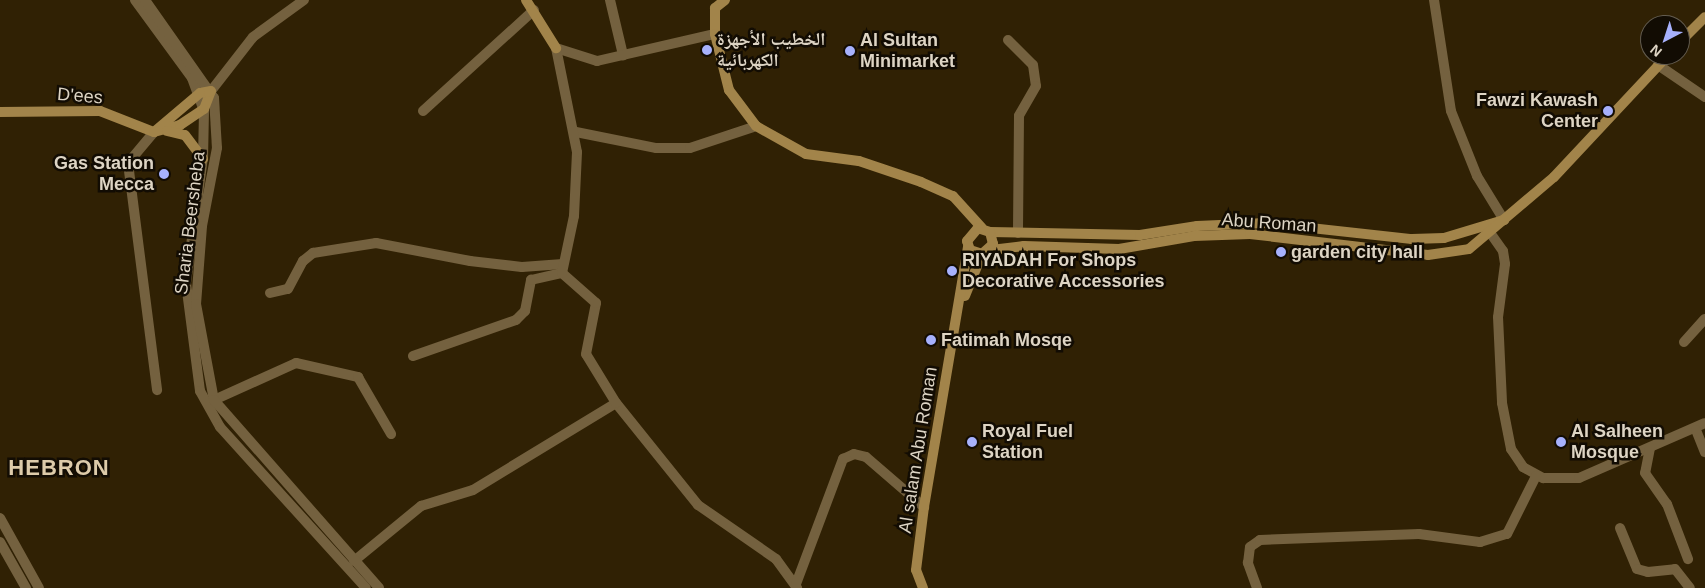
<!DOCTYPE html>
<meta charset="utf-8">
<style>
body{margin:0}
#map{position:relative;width:1705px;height:588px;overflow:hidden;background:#302104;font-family:Arial,"Noto Naskh Arabic",sans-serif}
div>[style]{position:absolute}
.minor>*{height:10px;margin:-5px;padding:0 5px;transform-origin:5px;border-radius:5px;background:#74613f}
.tertiary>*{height:10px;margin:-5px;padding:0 5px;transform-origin:5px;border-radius:5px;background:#74613f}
.secondary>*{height:10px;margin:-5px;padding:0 5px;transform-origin:5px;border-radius:5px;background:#a2844a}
.dots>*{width:14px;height:14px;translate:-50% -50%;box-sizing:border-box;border:2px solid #120c03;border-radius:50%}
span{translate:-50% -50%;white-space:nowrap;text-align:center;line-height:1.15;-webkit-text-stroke:5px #120c03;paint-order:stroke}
.poi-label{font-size:18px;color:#ddd4c4;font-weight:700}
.left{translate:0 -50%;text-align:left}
.right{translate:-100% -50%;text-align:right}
.street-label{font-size:18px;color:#ddd4c4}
.district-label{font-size:22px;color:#ddcbaa;font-weight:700;letter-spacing:1px}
.north{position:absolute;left:1640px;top:15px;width:50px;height:50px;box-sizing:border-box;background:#120c03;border:1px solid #635c50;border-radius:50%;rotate:220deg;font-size:14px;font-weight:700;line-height:20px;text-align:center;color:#ddd4c4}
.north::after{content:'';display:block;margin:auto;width:18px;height:22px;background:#a7b1fc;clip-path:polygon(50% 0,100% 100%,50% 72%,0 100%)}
</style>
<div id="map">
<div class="minor">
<i style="left:610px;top:0;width:57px;rotate:76.7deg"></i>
<i style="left:1434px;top:0;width:112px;rotate:81.3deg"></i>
<i style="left:1451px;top:111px;width:70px;rotate:68.2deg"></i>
<i style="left:1477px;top:176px;width:52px;rotate:58.5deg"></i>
<i style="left:1008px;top:40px;width:35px;rotate:45deg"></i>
<i style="left:1033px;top:65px;width:21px;rotate:82deg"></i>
<i style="left:1036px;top:86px;width:34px;rotate:120deg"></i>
<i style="left:1019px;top:116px;width:117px;rotate:90.5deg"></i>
<i style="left:556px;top:48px;width:43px;rotate:17.6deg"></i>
<i style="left:597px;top:61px;width:121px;rotate:-12.9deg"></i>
<i style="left:1658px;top:65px;width:57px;rotate:34.2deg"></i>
<i style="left:211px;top:91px;width:68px;rotate:-52.1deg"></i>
<i style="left:253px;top:37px;width:63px;rotate:-36deg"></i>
<i style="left:423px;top:111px;width:150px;rotate:-42.3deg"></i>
<i style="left:154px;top:132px;width:40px;rotate:130deg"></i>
<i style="left:128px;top:163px;width:229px;rotate:82.7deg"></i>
<i style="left:576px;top:132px;width:82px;rotate:11.3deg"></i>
<i style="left:656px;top:148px;width:34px"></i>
<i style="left:690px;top:148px;width:70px;rotate:-18.4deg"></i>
<i style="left:1491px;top:234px;width:21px;rotate:55deg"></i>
<i style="left:1503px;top:251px;width:13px;rotate:81deg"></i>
<i style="left:1505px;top:264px;width:53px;rotate:97.5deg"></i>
<i style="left:1498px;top:317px;width:86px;rotate:87.3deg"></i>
<i style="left:1502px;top:403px;width:47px;rotate:78.9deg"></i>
<i style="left:1511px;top:449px;width:22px;rotate:56deg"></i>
<i style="left:1523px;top:467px;width:23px;rotate:29deg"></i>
<i style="left:1543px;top:478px;width:36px"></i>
<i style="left:1579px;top:478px;width:137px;rotate:-23.6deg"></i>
<i style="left:270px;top:293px;width:18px;rotate:-13deg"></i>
<i style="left:288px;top:289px;width:32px;rotate:-62deg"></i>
<i style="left:303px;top:261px;width:13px;rotate:-39deg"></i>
<i style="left:313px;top:253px;width:64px;rotate:-9deg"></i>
<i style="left:376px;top:243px;width:96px;rotate:10.8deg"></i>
<i style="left:470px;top:261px;width:52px;rotate:6.6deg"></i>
<i style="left:522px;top:267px;width:41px;rotate:-4.2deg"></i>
<i style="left:1684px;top:342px;width:31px;rotate:-48deg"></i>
<i style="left:413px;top:356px;width:109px;rotate:-19.3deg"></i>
<i style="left:516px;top:320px;width:13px;rotate:-45deg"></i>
<i style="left:525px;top:311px;width:32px;rotate:-79deg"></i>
<i style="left:531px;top:280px;width:32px;rotate:-13deg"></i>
<i style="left:214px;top:400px;width:90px;rotate:-24.3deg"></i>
<i style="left:296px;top:363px;width:64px;rotate:12.7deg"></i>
<i style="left:358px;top:377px;width:66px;rotate:59.9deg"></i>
<i style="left:616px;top:403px;width:131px;rotate:51.2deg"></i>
<i style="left:698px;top:505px;width:95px;rotate:34.7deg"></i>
<i style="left:776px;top:559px;width:36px;rotate:54deg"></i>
<i style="left:1696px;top:430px;width:24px;rotate:68deg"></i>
<i style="left:1650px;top:448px;width:25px;rotate:101deg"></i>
<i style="left:1645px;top:473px;width:38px;rotate:55deg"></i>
<i style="left:1667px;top:504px;width:59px;rotate:69.1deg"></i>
<i style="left:1620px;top:528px;width:44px;rotate:67.5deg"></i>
<i style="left:1637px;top:569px;width:11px;rotate:15deg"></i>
<i style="left:1648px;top:572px;width:27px;rotate:-6deg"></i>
<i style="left:1675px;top:569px;width:24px;rotate:52deg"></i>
<i style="left:354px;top:561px;width:87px;rotate:-39.4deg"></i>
<i style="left:421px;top:506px;width:54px;rotate:-17.1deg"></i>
<i style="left:473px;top:490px;width:167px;rotate:-31.3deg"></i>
<i style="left:616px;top:403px;width:57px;rotate:-121.5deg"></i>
<i style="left:586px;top:354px;width:52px;rotate:-78.9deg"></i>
<i style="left:596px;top:303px;width:45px;rotate:-138.6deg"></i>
<i style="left:562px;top:273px;width:58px;rotate:-78.1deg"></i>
<i style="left:574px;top:216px;width:64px;rotate:-87.3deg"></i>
<i style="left:577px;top:152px;width:106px;rotate:-101.4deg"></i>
<i style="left:796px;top:584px;width:134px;rotate:-69.4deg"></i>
<i style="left:843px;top:459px;width:12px;rotate:-24deg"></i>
<i style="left:854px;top:454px;width:12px;rotate:14deg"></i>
<i style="left:866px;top:457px;width:77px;rotate:40.8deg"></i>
<i style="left:1257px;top:588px;width:27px;rotate:-110deg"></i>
<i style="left:1248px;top:563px;width:16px;rotate:-83deg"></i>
<i style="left:1250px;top:547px;width:12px;rotate:-35deg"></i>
<i style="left:1260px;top:540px;width:159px;rotate:-2.2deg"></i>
<i style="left:1419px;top:534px;width:62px;rotate:7.5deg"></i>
<i style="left:1480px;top:542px;width:28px;rotate:-17deg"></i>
<i style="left:1507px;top:534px;width:65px;rotate:-63.4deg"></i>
</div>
<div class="tertiary">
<i style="left:135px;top:0;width:97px;rotate:53.8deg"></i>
<i style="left:192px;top:78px;width:35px;rotate:70deg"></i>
<i style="left:204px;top:111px;width:46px;rotate:91.2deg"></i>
<i style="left:203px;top:157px;width:127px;rotate:97.7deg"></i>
<i style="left:186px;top:283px;width:109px;rotate:82.6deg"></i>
<i style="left:200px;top:391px;width:41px;rotate:60.9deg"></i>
<i style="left:220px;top:427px;width:217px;rotate:47.8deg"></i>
<i style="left:145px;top:0;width:120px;rotate:54.9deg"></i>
<i style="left:214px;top:98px;width:50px;rotate:86.6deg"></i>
<i style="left:217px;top:148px;width:79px;rotate:100.9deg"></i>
<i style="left:202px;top:226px;width:78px;rotate:94.4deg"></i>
<i style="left:196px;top:304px;width:98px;rotate:79.4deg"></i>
<i style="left:214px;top:400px;width:250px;rotate:48.7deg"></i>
<i style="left:0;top:518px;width:80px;rotate:60.9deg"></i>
<i style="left:0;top:542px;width:53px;rotate:60.5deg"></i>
</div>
<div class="secondary">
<i style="left:526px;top:0;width:57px;rotate:58deg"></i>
<i style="left:725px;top:0;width:13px;rotate:141deg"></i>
<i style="left:715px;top:8px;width:26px;rotate:90deg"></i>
<i style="left:715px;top:34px;width:58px;rotate:76deg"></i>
<i style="left:729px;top:90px;width:45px;rotate:53.1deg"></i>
<i style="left:756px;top:126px;width:57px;rotate:29.2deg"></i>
<i style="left:806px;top:154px;width:53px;rotate:7.5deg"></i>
<i style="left:859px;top:161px;width:65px;rotate:18.7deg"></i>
<i style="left:921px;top:182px;width:35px;rotate:24deg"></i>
<i style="left:953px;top:196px;width:43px;rotate:47.8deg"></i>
<i style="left:1680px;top:42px;width:35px;rotate:-45deg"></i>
<i style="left:0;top:112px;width:100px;rotate:-0.6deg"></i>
<i style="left:100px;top:111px;width:58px;rotate:21.3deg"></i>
<i style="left:154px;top:132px;width:27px;rotate:-15deg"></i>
<i style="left:180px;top:125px;width:29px;rotate:-34deg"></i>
<i style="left:204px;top:109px;width:19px;rotate:-69deg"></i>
<i style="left:211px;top:91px;width:11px;rotate:170deg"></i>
<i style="left:200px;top:93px;width:60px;rotate:139.7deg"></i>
<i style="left:167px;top:131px;width:18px;rotate:13deg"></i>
<i style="left:185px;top:135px;width:30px;rotate:53deg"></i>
<i style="left:990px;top:232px;width:150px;rotate:1.1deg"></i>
<i style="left:1140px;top:235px;width:58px;rotate:-9deg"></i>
<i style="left:1197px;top:226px;width:69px;rotate:-2.5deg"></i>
<i style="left:1266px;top:223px;width:147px;rotate:6.3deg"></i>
<i style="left:1412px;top:239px;width:32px;rotate:-2deg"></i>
<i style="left:1444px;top:238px;width:63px;rotate:-16.7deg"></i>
<i style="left:991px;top:250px;width:33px;rotate:-7deg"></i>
<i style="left:1024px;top:246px;width:95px;rotate:1.8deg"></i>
<i style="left:1119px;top:249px;width:76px;rotate:-9.8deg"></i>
<i style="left:1194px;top:236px;width:56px;rotate:-2deg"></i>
<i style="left:1250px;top:234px;width:179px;rotate:6.7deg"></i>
<i style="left:1428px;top:255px;width:41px;rotate:-8.3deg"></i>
<i style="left:1469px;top:249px;width:111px;rotate:-40.3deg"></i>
<i style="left:1554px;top:177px;width:167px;rotate:-46.9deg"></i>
<i style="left:965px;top:296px;width:45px;rotate:-68deg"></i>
<i style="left:982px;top:254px;width:15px;rotate:-42deg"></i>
<i style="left:993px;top:244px;width:12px;rotate:-104deg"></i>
<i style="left:990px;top:232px;width:13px;rotate:-162deg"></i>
<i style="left:978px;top:228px;width:17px;rotate:130deg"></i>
<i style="left:967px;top:241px;width:9px;rotate:72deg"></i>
<i style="left:970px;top:250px;width:13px;rotate:18deg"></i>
<i style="left:923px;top:588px;width:19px;rotate:-111deg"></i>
<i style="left:916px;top:570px;width:64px;rotate:-82.8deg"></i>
<i style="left:924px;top:507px;width:265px;rotate:-80.4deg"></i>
</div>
<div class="dots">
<i style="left:707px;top:50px;background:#a7b1fc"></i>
<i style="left:850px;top:51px;background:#a7b1fc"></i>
<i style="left:1608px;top:111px;background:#a7b1fc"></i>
<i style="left:164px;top:174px;background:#a7b1fc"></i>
<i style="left:1281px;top:252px;background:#a7b1fc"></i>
<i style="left:952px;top:271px;background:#a7b1fc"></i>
<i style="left:931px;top:340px;background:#a7b1fc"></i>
<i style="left:972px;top:442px;background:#a7b1fc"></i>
<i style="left:1561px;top:442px;background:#a7b1fc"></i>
</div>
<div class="poi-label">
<span class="left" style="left:717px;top:50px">الخطيب الأجهزة<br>الكهربائية</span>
<span class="left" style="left:860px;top:51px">Al Sultan<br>Minimarket</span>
<span class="right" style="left:1598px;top:111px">Fawzi Kawash<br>Center</span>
<span class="right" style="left:154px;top:174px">Gas Station<br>Mecca</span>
<span class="left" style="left:1291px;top:252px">garden city hall</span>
<span class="left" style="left:962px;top:271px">RIYADAH For Shops<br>Decorative Accessories</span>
<span class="left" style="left:941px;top:340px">Fatimah Mosqe</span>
<span class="left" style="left:982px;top:442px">Royal Fuel<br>Station</span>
<span class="left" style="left:1571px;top:442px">Al Salheen<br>Mosque</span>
</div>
<div class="street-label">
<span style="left:80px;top:96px;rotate:5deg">D'ees</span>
<span style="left:190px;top:223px;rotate:-83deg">Sharia Beersheba</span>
<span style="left:1269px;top:223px;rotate:4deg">Abu Roman</span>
<span style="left:918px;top:450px;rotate:-81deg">Al salam Abu Roman</span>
</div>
<div class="district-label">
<span style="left:59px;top:468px">HEBRON</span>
</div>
<div class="north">N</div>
</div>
